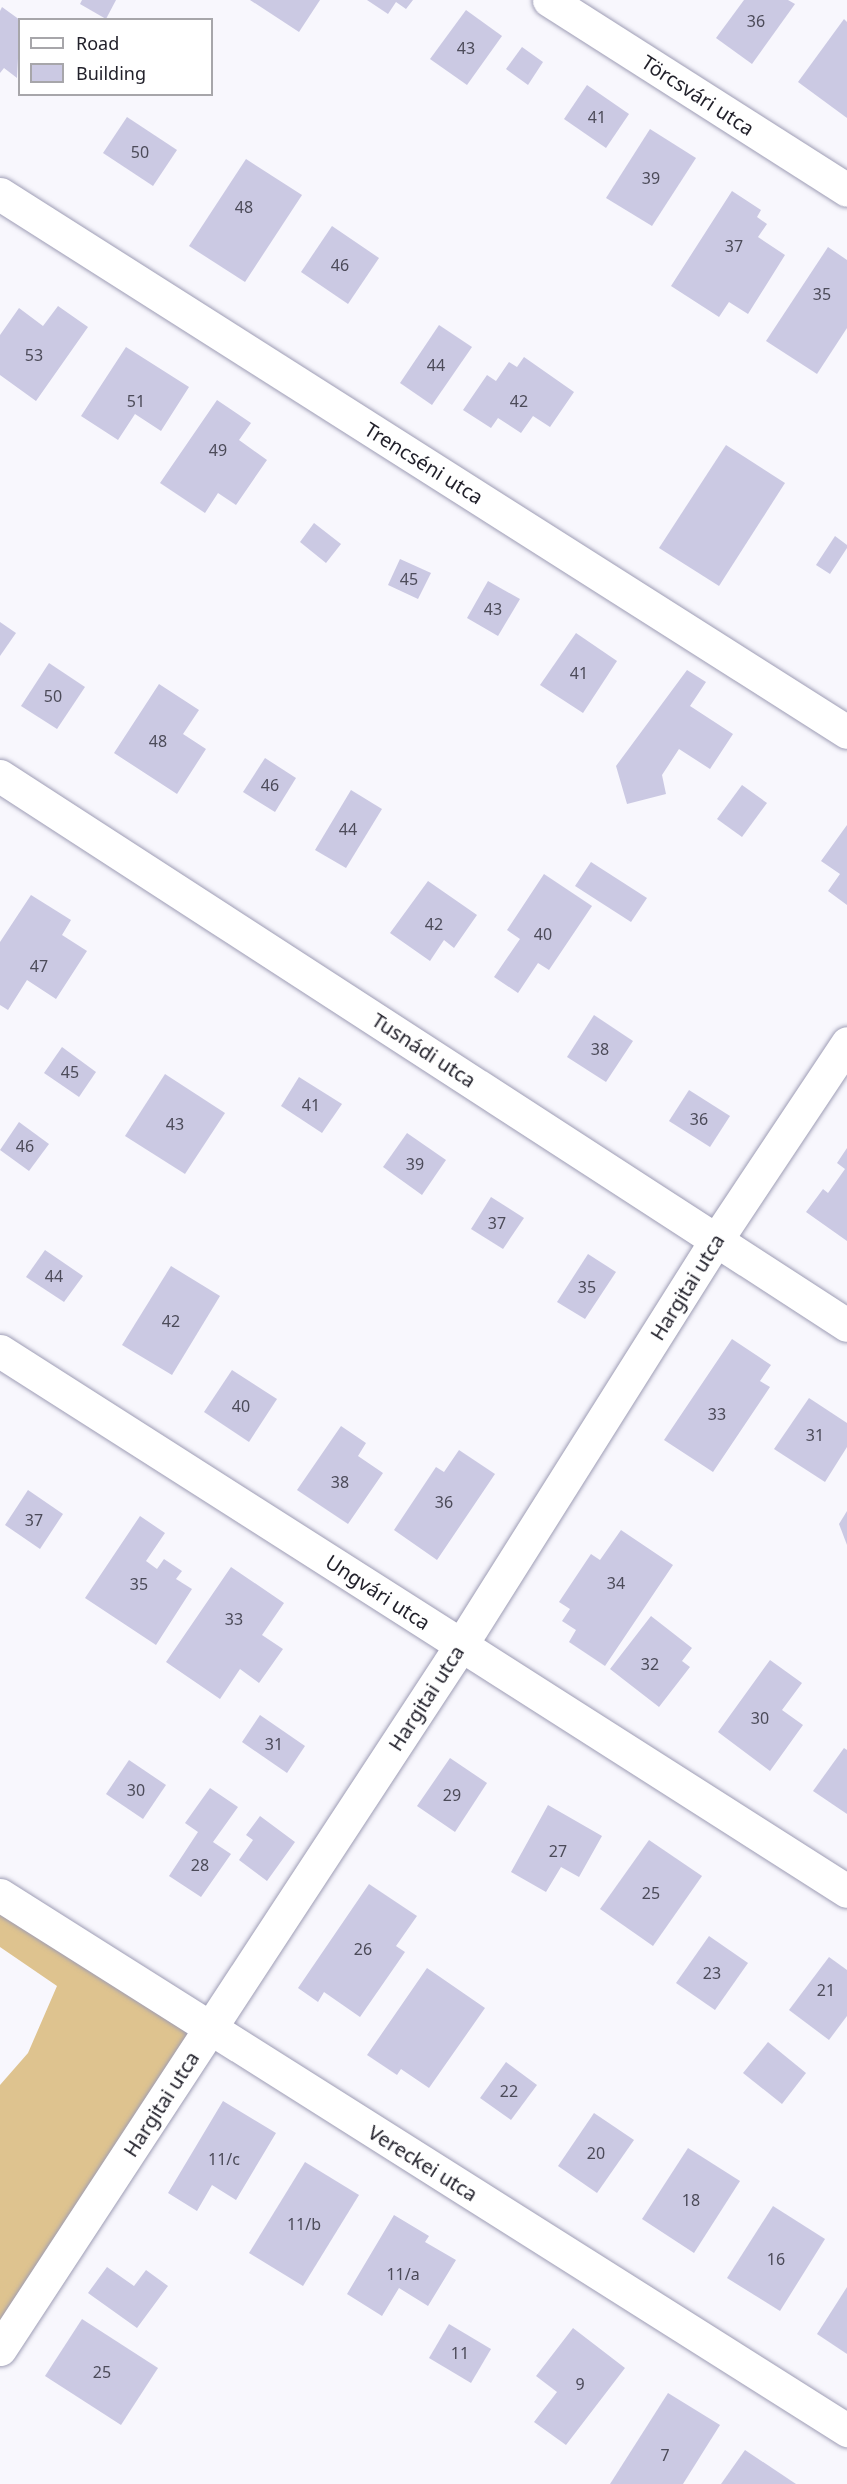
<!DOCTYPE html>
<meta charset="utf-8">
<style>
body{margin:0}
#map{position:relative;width:847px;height:2484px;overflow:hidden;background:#f8f7fd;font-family:"Noto Sans",sans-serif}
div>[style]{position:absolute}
.forest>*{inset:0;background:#dec38f}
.building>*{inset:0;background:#cbc9e3}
.roads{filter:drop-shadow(0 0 2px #9e9db5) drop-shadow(0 0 2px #9e9db5)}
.minor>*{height:33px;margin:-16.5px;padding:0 16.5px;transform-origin:16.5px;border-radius:16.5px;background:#fff}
span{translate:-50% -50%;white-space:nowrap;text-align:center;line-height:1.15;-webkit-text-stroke:4.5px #fff;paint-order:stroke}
.number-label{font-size:16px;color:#4c4b59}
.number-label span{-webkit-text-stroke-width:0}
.street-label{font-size:20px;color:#22212b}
.legend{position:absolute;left:18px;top:18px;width:195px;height:78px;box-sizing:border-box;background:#fff;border:2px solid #a7a6aa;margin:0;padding:8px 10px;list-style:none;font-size:18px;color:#22212b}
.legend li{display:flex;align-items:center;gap:12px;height:30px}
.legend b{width:30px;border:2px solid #a7a6aa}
</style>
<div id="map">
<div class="forest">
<i style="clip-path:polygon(0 1907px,194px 2030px,0 2323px,0 2085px,28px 2053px,57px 1986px,0 1947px)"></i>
</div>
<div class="building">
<i style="clip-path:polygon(82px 0,116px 0,106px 19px,80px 4px)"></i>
<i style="clip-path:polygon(250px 0,320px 0,299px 32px)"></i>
<i style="clip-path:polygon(367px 0,413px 0,406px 9px,396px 2px,388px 14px)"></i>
<i style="clip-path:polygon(744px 0,788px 0,795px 4px,752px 64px,716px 38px)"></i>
<i style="clip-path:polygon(2px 7px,20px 20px,17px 78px,4px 68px,0 73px,0 11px)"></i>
<i style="clip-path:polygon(466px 10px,502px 36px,467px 85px,430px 59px)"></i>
<i style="clip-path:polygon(844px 19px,847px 22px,847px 118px,798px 82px)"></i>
<i style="clip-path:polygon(522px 47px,543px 62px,528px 85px,506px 69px)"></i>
<i style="clip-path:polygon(587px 85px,629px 114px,606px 148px,564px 119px)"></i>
<i style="clip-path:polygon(127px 117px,177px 150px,153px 186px,103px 153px)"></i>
<i style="clip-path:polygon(650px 129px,696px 158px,652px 226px,606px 198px)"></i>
<i style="clip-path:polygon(246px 159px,302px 195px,245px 282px,189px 246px)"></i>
<i style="clip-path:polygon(732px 191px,761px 210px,757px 217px,767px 224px,758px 237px,785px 255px,748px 314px,729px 302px,719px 317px,671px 286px)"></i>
<i style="clip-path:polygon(332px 226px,379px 258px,348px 304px,301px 272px)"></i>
<i style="clip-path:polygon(828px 247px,847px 260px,847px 328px,817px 374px,766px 341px)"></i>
<i style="clip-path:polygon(58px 306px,88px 327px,36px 401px,0 375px,0 335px,19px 308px,43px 326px)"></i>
<i style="clip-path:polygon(439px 325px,472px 347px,432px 405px,400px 383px)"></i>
<i style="clip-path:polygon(126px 347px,189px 387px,161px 431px,135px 414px,118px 440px,81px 416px)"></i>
<i style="clip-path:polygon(524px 357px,574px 392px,550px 427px,533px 416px,521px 433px,498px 418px,491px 428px,463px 410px,487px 375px,496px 381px,509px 362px,517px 367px)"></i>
<i style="clip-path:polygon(217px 400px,251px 423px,239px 440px,267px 460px,236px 505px,218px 493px,205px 513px,160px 483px)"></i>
<i style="clip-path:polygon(726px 445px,785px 483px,719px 586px,659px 548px)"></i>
<i style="clip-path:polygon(314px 523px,341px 544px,326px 563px,300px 542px)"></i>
<i style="clip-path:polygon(835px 536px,847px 545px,847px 548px,830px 574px,816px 565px)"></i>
<i style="clip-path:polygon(400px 559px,431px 573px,418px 599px,388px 585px)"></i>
<i style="clip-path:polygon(488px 581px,520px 599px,498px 636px,467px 618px)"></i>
<i style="clip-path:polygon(0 622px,16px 633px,0 656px)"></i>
<i style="clip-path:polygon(576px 633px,617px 661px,583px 713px,540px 685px)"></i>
<i style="clip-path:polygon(49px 663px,85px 687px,57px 729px,21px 706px)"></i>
<i style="clip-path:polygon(687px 670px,706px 682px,690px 706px,733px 734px,710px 769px,679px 749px,662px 775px,666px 794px,627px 804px,616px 766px)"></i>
<i style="clip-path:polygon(159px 684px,199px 710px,183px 734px,206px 749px,177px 794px,114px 753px)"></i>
<i style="clip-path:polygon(265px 758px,296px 778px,275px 812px,243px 792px)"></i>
<i style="clip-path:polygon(742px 785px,767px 803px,742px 837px,717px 819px)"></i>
<i style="clip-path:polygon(351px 790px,382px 809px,346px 868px,315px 850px)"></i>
<i style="clip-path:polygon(847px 825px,847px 905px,828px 891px,840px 874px,821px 861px)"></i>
<i style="clip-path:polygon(591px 862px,647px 898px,631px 922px,575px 886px)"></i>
<i style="clip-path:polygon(544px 874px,592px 906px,549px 970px,538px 963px,518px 993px,494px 977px,520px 939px,507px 930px)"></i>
<i style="clip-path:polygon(428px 881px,477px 915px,454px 948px,444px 940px,430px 961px,390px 933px)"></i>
<i style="clip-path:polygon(31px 895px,71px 920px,62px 935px,87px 951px,56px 999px,27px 980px,8px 1010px,0 1005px,0 942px)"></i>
<i style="clip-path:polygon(594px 1015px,633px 1041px,606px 1082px,567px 1057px)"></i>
<i style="clip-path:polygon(62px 1047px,96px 1072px,79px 1097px,44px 1073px)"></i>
<i style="clip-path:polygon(165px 1074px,225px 1113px,185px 1174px,125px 1136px)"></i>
<i style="clip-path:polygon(299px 1077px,342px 1104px,322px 1133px,281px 1106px)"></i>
<i style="clip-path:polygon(689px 1090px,730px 1116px,710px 1147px,669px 1121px)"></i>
<i style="clip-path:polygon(19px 1122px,49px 1144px,29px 1171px,0 1150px)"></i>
<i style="clip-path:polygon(407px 1133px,446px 1160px,422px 1195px,383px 1167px)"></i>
<i style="clip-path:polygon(847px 1148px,847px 1241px,806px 1212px,823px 1189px,828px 1193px,845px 1169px,837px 1163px)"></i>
<i style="clip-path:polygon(491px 1197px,524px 1218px,503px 1249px,471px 1229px)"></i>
<i style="clip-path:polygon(45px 1250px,83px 1276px,64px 1302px,26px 1277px)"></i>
<i style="clip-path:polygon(588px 1254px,616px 1272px,585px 1319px,557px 1302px)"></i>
<i style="clip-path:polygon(171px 1266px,220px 1296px,172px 1375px,122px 1345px)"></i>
<i style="clip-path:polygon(732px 1339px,771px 1365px,760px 1381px,770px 1387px,713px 1472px,664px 1440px)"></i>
<i style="clip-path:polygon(232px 1370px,277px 1399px,249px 1442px,204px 1412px)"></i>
<i style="clip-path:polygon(809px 1398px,847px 1423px,847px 1447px,825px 1482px,774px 1449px)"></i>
<i style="clip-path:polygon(341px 1426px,366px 1443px,358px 1456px,383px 1473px,348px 1524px,297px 1490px)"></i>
<i style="clip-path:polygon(459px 1450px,495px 1474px,437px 1560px,394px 1530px,436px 1467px,444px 1472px)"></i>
<i style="clip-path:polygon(28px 1490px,63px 1514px,40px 1549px,5px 1525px)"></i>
<i style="clip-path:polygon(847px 1511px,847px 1545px,839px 1524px)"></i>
<i style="clip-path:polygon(140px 1516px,165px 1533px,146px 1561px,157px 1569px,164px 1559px,182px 1571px,176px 1579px,192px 1589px,156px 1645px,85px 1598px)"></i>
<i style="clip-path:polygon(621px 1530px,673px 1565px,605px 1666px,569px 1642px,576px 1630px,562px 1621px,570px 1609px,559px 1602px,591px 1554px,600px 1560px)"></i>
<i style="clip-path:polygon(231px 1567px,284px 1603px,262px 1635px,283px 1649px,259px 1683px,240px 1669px,220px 1699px,166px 1662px)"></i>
<i style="clip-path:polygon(651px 1616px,692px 1648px,682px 1661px,690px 1667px,659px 1707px,610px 1669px)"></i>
<i style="clip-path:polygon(770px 1660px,802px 1683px,782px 1710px,803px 1725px,770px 1771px,718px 1732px)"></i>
<i style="clip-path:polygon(260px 1715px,305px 1746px,287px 1773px,242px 1742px)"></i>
<i style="clip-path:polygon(844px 1748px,847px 1750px,847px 1814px,813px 1791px)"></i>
<i style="clip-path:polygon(450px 1758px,487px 1783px,455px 1832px,417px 1806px)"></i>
<i style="clip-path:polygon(129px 1760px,166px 1785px,143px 1819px,106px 1794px)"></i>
<i style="clip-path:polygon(210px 1788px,238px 1807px,213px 1842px,231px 1854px,201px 1897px,169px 1876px,198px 1832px,185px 1823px)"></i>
<i style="clip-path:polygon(548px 1805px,602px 1836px,579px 1877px,561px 1867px,546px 1892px,511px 1872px)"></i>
<i style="clip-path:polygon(260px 1816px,295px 1842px,267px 1881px,239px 1860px,253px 1840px,246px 1835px)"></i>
<i style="clip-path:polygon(649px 1840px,702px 1876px,653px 1946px,600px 1909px)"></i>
<i style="clip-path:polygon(369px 1884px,417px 1916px,396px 1946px,405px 1952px,360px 2017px,324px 1992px,318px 2002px,298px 1988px)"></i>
<i style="clip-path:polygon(709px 1936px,748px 1963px,715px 2010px,676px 1983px)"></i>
<i style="clip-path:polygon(829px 1957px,847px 1970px,847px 2016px,829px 2040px,789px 2010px)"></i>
<i style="clip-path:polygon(427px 1968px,485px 2008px,429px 2088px,401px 2069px,397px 2075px,367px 2055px)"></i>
<i style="clip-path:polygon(768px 2042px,806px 2073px,782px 2104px,743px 2073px)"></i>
<i style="clip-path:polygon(506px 2062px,537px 2085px,511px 2120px,480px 2098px)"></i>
<i style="clip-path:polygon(223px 2101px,276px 2133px,236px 2200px,212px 2185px,197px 2211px,168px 2193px)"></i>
<i style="clip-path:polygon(594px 2113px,634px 2140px,597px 2193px,558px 2166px)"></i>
<i style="clip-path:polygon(688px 2148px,740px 2181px,694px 2253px,642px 2219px)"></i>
<i style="clip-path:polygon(305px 2162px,359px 2195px,303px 2286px,249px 2253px)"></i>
<i style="clip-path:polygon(773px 2206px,825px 2239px,780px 2311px,727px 2278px)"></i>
<i style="clip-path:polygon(394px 2215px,429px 2236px,425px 2242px,456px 2260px,428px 2306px,399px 2288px,382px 2316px,347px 2294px)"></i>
<i style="clip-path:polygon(107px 2267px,134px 2286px,146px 2270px,168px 2286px,137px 2328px,88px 2293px)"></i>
<i style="clip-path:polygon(847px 2287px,847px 2354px,817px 2334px)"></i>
<i style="clip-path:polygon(82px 2319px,158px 2368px,121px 2425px,45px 2376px)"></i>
<i style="clip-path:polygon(449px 2324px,491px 2349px,471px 2383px,429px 2358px)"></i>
<i style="clip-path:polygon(573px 2328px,625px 2368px,566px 2445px,534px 2422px,557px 2392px,536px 2376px)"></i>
<i style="clip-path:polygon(668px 2393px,720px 2425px,683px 2484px,610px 2484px)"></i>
<i style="clip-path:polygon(745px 2450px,796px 2484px,721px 2484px)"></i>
</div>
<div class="roads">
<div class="minor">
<i style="left:549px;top:0;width:353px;rotate:32.5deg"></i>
<i style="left:0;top:194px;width:1003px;rotate:32.42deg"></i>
<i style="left:0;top:776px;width:1009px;rotate:32.95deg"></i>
<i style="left:0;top:1351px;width:1004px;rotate:32.52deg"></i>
<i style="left:0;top:1895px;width:1002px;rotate:32.28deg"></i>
<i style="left:0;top:2349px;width:842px;rotate:-56.78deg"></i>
<i style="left:461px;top:1645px;width:480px;rotate:-57.8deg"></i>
<i style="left:717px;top:1239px;width:235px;rotate:-56.4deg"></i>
</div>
</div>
<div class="number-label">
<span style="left:756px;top:21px">36</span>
<span style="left:466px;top:48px">43</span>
<span style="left:597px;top:117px">41</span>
<span style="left:140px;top:152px">50</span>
<span style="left:651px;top:178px">39</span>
<span style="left:244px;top:207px">48</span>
<span style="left:734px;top:246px">37</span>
<span style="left:340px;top:265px">46</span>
<span style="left:822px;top:294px">35</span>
<span style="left:34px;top:355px">53</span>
<span style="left:436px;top:365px">44</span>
<span style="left:136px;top:401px">51</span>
<span style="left:519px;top:401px">42</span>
<span style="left:218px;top:450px">49</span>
<span style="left:409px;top:579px">45</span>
<span style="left:493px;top:609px">43</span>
<span style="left:579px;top:673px">41</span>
<span style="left:53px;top:696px">50</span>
<span style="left:158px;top:741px">48</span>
<span style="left:270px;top:785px">46</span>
<span style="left:348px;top:829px">44</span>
<span style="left:434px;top:924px">42</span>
<span style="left:543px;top:934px">40</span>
<span style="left:39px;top:966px">47</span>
<span style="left:600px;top:1049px">38</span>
<span style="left:70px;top:1072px">45</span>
<span style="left:311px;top:1105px">41</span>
<span style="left:699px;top:1119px">36</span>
<span style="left:175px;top:1124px">43</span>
<span style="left:25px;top:1146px">46</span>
<span style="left:415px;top:1164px">39</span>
<span style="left:497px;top:1223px">37</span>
<span style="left:54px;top:1276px">44</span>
<span style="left:587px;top:1287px">35</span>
<span style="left:171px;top:1321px">42</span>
<span style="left:241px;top:1406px">40</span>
<span style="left:717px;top:1414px">33</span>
<span style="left:815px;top:1435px">31</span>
<span style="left:340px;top:1482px">38</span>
<span style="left:444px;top:1502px">36</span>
<span style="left:34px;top:1520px">37</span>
<span style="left:616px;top:1583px">34</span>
<span style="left:139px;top:1584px">35</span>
<span style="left:234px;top:1619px">33</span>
<span style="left:650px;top:1664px">32</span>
<span style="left:760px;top:1718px">30</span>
<span style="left:274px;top:1744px">31</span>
<span style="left:136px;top:1790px">30</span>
<span style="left:452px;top:1795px">29</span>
<span style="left:558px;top:1851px">27</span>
<span style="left:200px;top:1865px">28</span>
<span style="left:651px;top:1893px">25</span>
<span style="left:363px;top:1949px">26</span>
<span style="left:712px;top:1973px">23</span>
<span style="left:826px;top:1990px">21</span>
<span style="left:509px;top:2091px">22</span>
<span style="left:596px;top:2153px">20</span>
<span style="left:224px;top:2159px">11/c</span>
<span style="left:691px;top:2200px">18</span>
<span style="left:304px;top:2224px">11/b</span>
<span style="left:776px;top:2259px">16</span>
<span style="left:403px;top:2274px">11/a</span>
<span style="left:460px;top:2353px">11</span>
<span style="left:102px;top:2372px">25</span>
<span style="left:580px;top:2384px">9</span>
<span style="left:665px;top:2455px">7</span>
</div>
<div class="street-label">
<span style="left:698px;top:95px;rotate:33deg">Törcsvári utca</span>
<span style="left:424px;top:463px;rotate:32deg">Trencséni utca</span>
<span style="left:424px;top:1050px;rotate:33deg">Tusnádi utca</span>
<span style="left:687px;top:1287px;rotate:-58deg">Hargitai utca</span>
<span style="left:378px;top:1592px;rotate:33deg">Ungvári utca</span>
<span style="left:426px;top:1698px;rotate:-57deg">Hargitai utca</span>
<span style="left:161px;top:2104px;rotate:-57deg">Hargitai utca</span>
<span style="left:423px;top:2163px;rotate:32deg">Vereckei utca</span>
</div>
<ul class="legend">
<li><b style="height:8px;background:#fff"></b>Road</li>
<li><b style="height:16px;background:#cbc9e3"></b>Building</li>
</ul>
</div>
